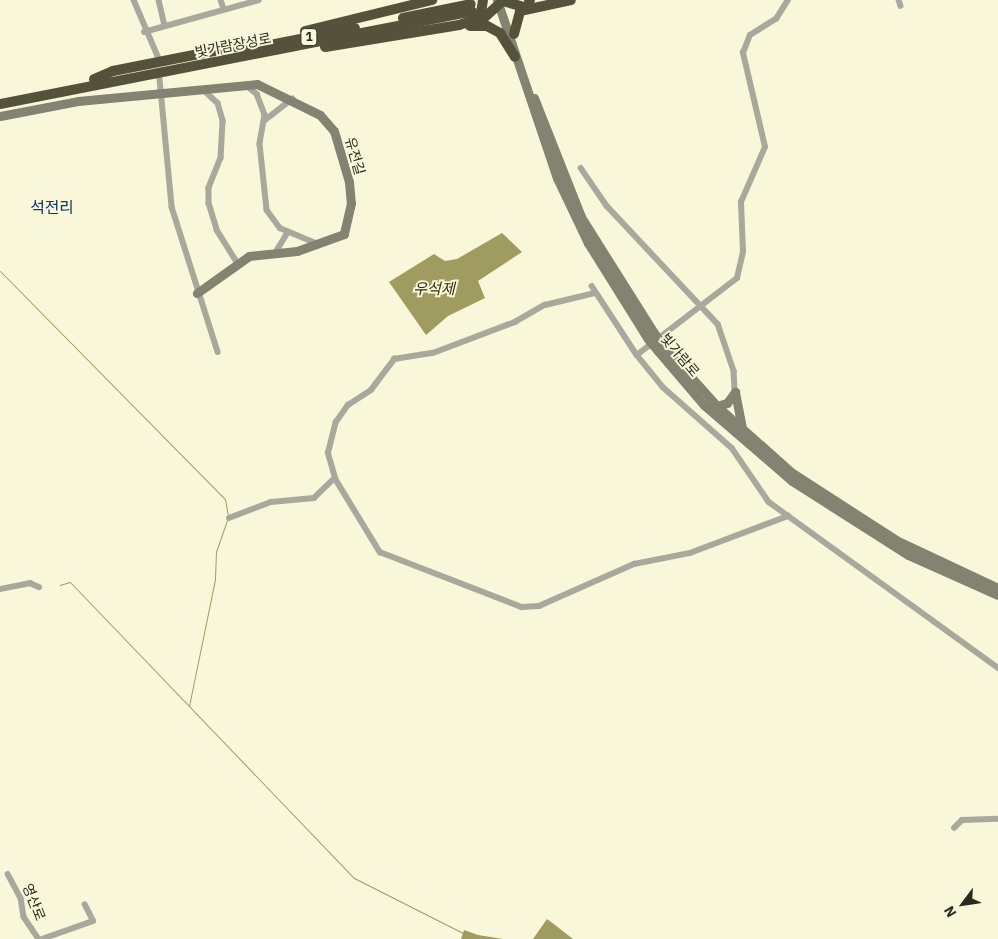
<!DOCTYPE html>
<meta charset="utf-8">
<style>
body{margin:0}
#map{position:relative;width:998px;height:939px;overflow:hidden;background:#f8f7da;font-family:"IBM Plex Sans","Noto Sans KR",sans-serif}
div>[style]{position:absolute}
.water>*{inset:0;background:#a09b5e}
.stream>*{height:1px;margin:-0.5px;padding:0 0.5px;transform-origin:0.5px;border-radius:0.5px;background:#a09b5e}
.street>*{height:5.5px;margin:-2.75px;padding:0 2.75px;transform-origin:2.75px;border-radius:2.75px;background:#a9a89c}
.secondary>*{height:9px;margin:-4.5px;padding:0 4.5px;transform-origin:4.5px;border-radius:4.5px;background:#848371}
.highway>*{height:10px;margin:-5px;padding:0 5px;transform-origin:5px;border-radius:5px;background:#54523a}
.secondary-bridge>*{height:9px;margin:-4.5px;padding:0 4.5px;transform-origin:4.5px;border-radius:4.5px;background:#848371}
span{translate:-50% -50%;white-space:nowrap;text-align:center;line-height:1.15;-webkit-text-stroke:4px #f8f7da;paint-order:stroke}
.shield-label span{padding:1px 4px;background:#f8f7da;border:1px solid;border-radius:4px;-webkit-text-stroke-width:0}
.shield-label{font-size:12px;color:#2b2a1f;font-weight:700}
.street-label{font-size:14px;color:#2b2a1f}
.water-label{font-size:15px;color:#2f2d10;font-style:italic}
.quarter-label{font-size:16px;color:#0d3b6e}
.north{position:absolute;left:938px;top:879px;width:50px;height:50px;-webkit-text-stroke:4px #f8f7da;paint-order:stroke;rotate:239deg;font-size:14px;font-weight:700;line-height:20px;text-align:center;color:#2b2a1f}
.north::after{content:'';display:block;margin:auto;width:18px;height:22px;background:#2b2a1f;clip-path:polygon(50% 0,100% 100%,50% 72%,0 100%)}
</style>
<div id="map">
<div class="water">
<i style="clip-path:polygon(502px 233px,522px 252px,478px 281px,485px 298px,448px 316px,426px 335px,389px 282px,434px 254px,445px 261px,457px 259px)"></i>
<i style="clip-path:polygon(547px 919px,555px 925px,573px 939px,533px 939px)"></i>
<i style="clip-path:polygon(464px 930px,478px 935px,503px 939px,461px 939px)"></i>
</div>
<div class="stream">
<i style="left:0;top:271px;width:320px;rotate:45.4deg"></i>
<i style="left:225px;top:499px;width:17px;rotate:80deg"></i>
<i style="left:60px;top:585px;width:10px;rotate:-17deg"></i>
<i style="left:70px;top:582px;width:410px;rotate:46.2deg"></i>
<i style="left:354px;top:878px;width:122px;rotate:26.8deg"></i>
<i style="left:189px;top:706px;width:130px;rotate:-78.4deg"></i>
<i style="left:215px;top:579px;width:27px;rotate:-88deg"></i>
<i style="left:216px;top:552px;width:34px;rotate:-71deg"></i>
</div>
<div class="street">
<i style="left:134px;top:0;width:66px;rotate:66.9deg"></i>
<i style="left:159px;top:0;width:26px;rotate:77deg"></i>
<i style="left:221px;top:0;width:9px;rotate:72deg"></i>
<i style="left:899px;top:0;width:6px;rotate:72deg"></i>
<i style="left:144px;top:32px;width:119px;rotate:-15.5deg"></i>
<i style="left:160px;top:79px;width:129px;rotate:84.6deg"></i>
<i style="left:172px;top:207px;width:152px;rotate:72.4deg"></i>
<i style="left:247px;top:86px;width:13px;rotate:39deg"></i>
<i style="left:257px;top:94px;width:22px;rotate:69deg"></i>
<i style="left:265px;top:115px;width:29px;rotate:100deg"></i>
<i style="left:260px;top:144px;width:66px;rotate:83.9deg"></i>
<i style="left:267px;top:210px;width:22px;rotate:54deg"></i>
<i style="left:280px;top:228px;width:41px;rotate:22.8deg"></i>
<i style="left:206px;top:92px;width:16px;rotate:43deg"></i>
<i style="left:218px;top:103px;width:19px;rotate:74deg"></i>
<i style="left:223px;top:121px;width:37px;rotate:93deg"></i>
<i style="left:221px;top:158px;width:32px;rotate:112deg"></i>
<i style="left:209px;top:188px;width:15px;rotate:90deg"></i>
<i style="left:209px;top:203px;width:28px;rotate:73deg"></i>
<i style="left:217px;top:230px;width:39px;rotate:58deg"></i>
<i style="left:264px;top:121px;width:36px;rotate:-38deg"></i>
<i style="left:581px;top:168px;width:46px;rotate:55.6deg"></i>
<i style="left:607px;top:206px;width:162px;rotate:46.8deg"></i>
<i style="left:718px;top:324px;width:50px;rotate:71.2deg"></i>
<i style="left:734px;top:371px;width:21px;rotate:87deg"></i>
<i style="left:277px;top:250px;width:21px;rotate:-59deg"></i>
<i style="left:592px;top:286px;width:82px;rotate:56.9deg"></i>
<i style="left:637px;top:355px;width:41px;rotate:50.9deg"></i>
<i style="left:663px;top:387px;width:92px;rotate:41.5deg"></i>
<i style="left:732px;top:448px;width:65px;rotate:55.6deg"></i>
<i style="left:769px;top:502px;width:283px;rotate:35.9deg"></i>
<i style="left:637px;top:355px;width:126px;rotate:-37.6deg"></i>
<i style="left:737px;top:278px;width:27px;rotate:-77deg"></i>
<i style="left:743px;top:252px;width:50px;rotate:-92.3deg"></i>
<i style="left:741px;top:202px;width:60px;rotate:-66.4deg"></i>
<i style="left:765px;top:147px;width:97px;rotate:-103.2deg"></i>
<i style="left:743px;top:53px;width:19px;rotate:-69deg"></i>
<i style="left:750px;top:35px;width:31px;rotate:-32deg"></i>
<i style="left:776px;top:19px;width:22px;rotate:-58deg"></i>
<i style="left:335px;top:478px;width:87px;rotate:58.7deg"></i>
<i style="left:380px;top:552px;width:152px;rotate:21.2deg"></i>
<i style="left:522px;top:607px;width:17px;rotate:-3deg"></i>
<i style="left:539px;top:606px;width:104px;rotate:-23.9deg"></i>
<i style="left:634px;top:564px;width:57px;rotate:-11.1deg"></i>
<i style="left:690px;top:553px;width:105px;rotate:-20.7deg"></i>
<i style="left:229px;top:518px;width:45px;rotate:-20.9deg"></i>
<i style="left:271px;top:502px;width:43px;rotate:-5.3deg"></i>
<i style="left:314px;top:498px;width:29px;rotate:-44deg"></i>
<i style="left:335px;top:478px;width:26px;rotate:-106deg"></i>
<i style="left:328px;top:453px;width:32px;rotate:-76deg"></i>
<i style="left:336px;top:422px;width:21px;rotate:-55deg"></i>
<i style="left:348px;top:405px;width:27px;rotate:-33deg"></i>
<i style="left:371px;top:390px;width:39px;rotate:-53deg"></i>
<i style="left:394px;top:359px;width:39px;rotate:-9deg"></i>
<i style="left:433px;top:353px;width:88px;rotate:-20.7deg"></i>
<i style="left:515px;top:322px;width:34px;rotate:-30deg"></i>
<i style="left:545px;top:305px;width:51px;rotate:-13.5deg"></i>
<i style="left:0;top:589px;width:31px;rotate:-11deg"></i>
<i style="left:30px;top:583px;width:10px;rotate:24deg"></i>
<i style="left:954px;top:828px;width:11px;rotate:-45deg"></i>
<i style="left:962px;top:820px;width:36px;rotate:-2deg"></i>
<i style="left:8px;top:874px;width:27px;rotate:62deg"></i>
<i style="left:21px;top:898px;width:19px;rotate:81deg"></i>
<i style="left:24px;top:917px;width:27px;rotate:56deg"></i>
<i style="left:42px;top:939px;width:54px;rotate:-19.4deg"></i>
<i style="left:93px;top:921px;width:18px;rotate:-117deg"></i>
</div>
<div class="secondary">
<i style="left:497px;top:0;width:188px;rotate:71.4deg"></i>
<i style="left:557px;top:178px;width:72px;rotate:64.5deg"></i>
<i style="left:588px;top:243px;width:113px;rotate:58deg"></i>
<i style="left:534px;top:98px;width:128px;rotate:68.4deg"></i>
<i style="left:581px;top:217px;width:137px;rotate:57.8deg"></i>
<i style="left:0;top:116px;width:79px;rotate:-10.9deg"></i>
<i style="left:78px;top:101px;width:180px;rotate:-5.4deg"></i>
<i style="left:257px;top:84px;width:70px;rotate:26.2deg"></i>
<i style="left:320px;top:115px;width:21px;rotate:49deg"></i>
<i style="left:334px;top:131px;width:53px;rotate:73.6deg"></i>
<i style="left:349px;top:182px;width:21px;rotate:85deg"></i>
<i style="left:351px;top:203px;width:32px;rotate:103deg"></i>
<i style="left:344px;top:234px;width:50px;rotate:160.1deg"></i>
<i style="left:297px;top:251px;width:48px;rotate:174.1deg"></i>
<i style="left:249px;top:256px;width:64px;rotate:144.6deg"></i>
<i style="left:664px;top:347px;width:79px;rotate:48.1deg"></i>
<i style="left:717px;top:406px;width:99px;rotate:41.7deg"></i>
<i style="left:791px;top:472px;width:125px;rotate:32.9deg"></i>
<i style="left:896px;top:540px;width:113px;rotate:25.2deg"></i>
<i style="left:658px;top:351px;width:71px;rotate:49.6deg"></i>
<i style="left:704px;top:405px;width:116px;rotate:40.8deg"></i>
<i style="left:792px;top:481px;width:138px;rotate:32.5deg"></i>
<i style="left:908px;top:555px;width:98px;rotate:24deg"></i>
<i style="left:735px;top:392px;width:37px;rotate:79deg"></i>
<i style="left:717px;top:406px;width:10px;rotate:-17deg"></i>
<i style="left:727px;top:403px;width:14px;rotate:-54deg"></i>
</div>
<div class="highway">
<i style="left:529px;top:0;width:1px"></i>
<i style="left:503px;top:1px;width:25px;rotate:16deg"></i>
<i style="left:403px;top:18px;width:69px;rotate:-11.6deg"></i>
<i style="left:480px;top:19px;width:19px;rotate:-81deg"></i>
<i style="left:470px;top:26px;width:17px"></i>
<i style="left:487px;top:26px;width:15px;rotate:28deg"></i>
<i style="left:500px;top:33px;width:28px;rotate:58deg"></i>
<i style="left:305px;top:31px;width:131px;rotate:-13.7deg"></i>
<i style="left:514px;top:34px;width:24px;rotate:-75deg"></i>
<i style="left:520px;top:11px;width:52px;rotate:-12.2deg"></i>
<i style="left:325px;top:47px;width:136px;rotate:-9.3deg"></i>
<i style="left:459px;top:25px;width:28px;rotate:-18deg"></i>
<i style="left:486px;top:16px;width:24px;rotate:-42deg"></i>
<i style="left:244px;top:50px;width:113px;rotate:-11.2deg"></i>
<i style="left:94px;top:79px;width:21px;rotate:-23deg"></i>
<i style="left:113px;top:71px;width:139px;rotate:-11.2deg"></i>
<i style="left:0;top:104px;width:481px;rotate:-11.1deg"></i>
</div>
<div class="secondary-bridge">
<i style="left:654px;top:333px;width:17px;rotate:54deg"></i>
<i style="left:648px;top:339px;width:16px;rotate:50deg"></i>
</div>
<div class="shield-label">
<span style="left:309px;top:37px">1</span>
</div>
<div class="street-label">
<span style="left:233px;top:45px;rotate:-11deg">빛가람장성로</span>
<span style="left:355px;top:156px;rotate:74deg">유전길</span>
<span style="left:680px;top:355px;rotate:50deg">빛가람로</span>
<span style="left:34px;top:902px;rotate:68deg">영산로</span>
</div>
<div class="water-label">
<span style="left:434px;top:289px">우석제</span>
</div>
<div class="quarter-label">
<span style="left:52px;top:207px">석전리</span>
</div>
<div class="north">N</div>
</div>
